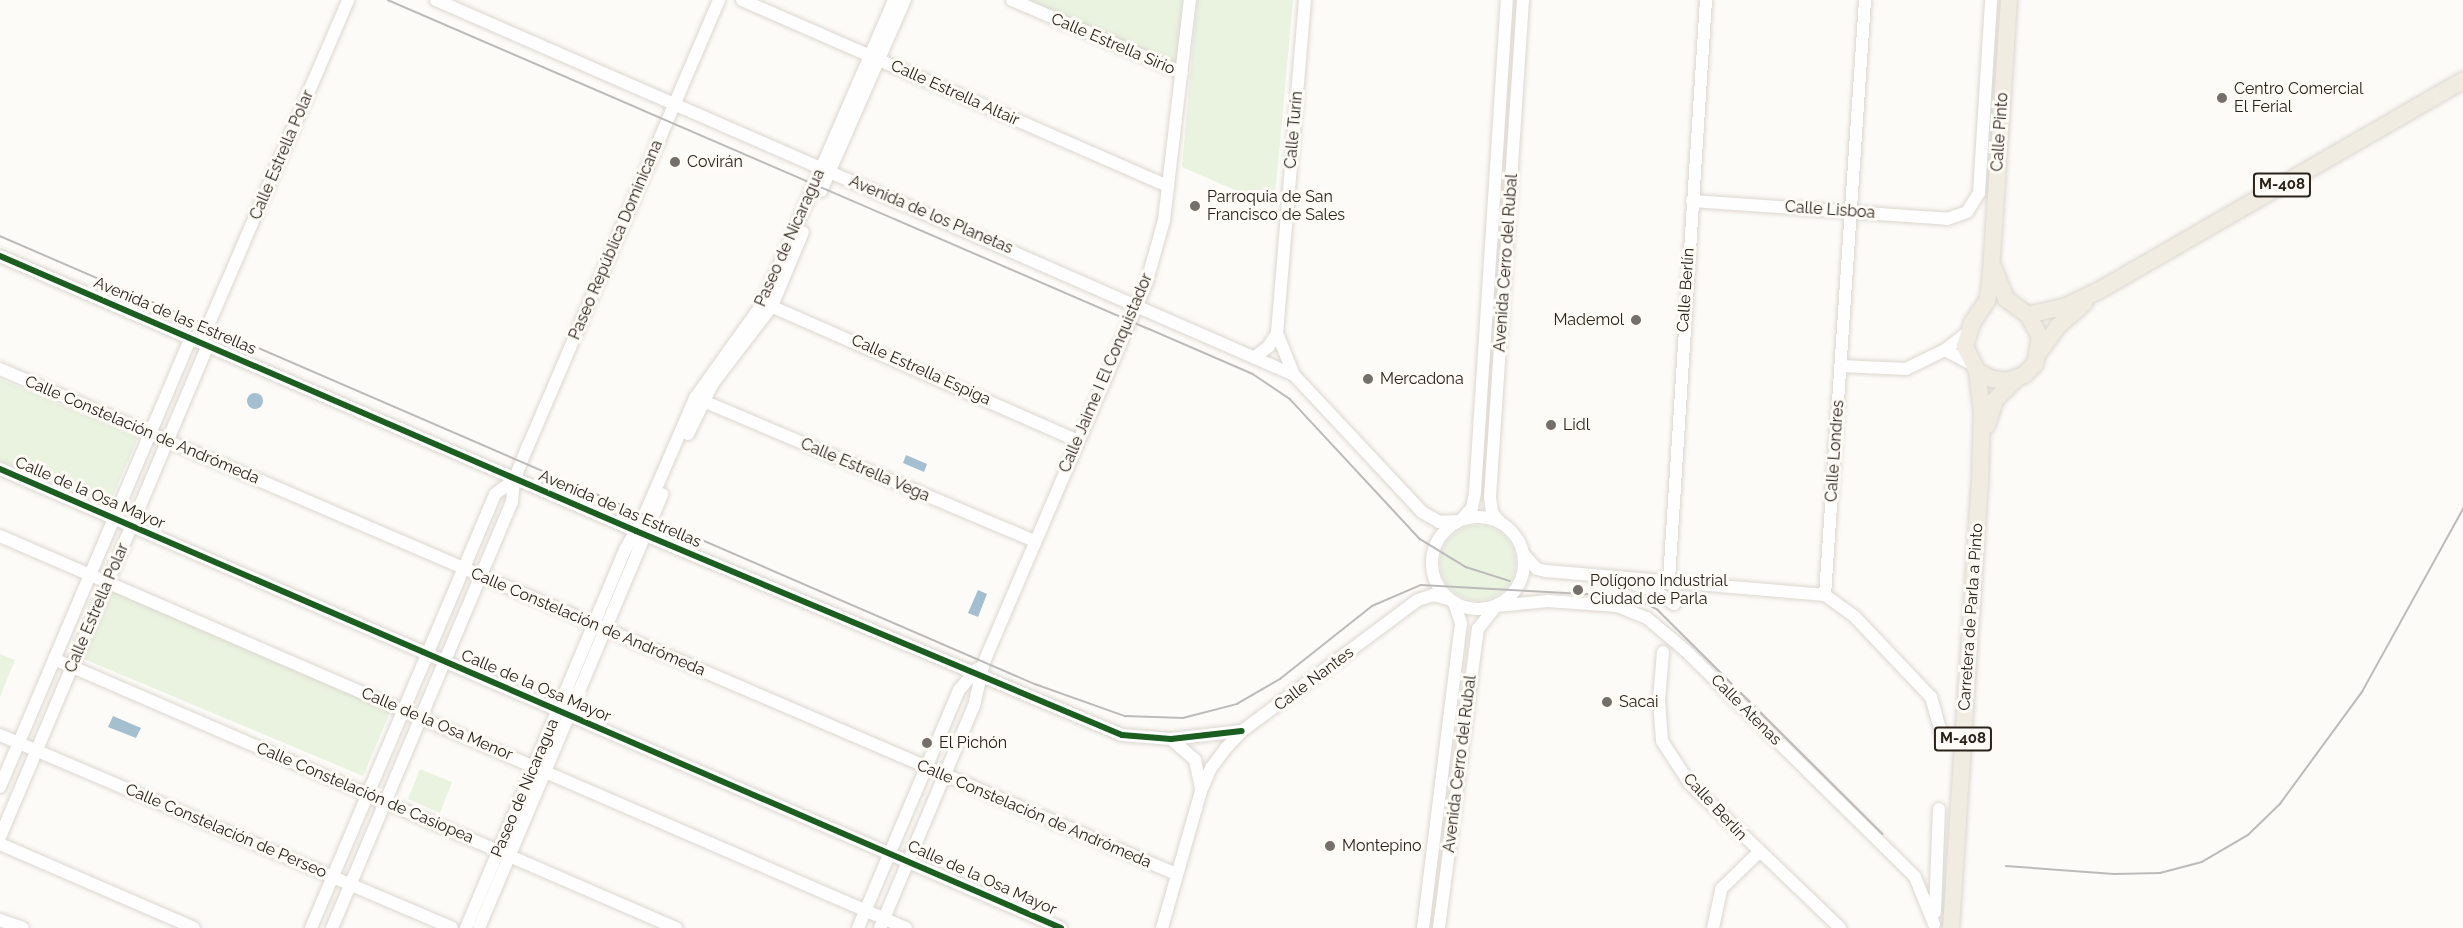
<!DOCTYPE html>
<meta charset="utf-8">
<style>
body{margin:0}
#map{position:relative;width:2463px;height:928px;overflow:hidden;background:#fdfbf8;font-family:Raleway,sans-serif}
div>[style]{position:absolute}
.green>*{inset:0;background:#eaf2e0}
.round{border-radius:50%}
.water>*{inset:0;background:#a4c0d0}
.roads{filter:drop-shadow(0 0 2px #dbd7d0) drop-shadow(0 0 2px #dbd7d0)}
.minor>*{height:12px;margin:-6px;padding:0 6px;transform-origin:6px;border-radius:6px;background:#fffefe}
.minor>.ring{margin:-6px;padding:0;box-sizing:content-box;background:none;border:12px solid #fffefe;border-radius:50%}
.major>*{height:16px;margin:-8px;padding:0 8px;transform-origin:8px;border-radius:8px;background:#f1ece2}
.tram>*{height:1.5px;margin:-0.75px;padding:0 0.75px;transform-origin:0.75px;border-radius:0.75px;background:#bcbbba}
.cycleway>*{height:6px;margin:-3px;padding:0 3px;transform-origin:3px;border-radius:3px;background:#1b5e20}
.dots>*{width:16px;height:16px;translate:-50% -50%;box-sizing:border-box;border:3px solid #fffbf6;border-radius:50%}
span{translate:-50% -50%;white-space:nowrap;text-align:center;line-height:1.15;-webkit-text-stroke:6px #fffbf6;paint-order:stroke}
.shield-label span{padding:2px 4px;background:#fffbf6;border:2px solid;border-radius:4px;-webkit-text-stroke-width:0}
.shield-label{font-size:15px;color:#2a231a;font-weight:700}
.street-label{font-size:16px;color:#2a231a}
.poi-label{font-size:16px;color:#2a231a}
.left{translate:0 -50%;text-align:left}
.right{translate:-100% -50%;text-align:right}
</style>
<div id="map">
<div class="green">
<i style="clip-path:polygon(1014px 0,1190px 0,1181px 72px)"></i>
<i style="clip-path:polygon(1197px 0,1293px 0,1274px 207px,1182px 167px)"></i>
<i style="clip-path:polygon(0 379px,138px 438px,108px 507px,0 461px)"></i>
<i class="round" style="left:1440px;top:525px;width:76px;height:76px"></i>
<i style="clip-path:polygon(113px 590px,391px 710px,363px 776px,84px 659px)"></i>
<i style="clip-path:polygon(0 654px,15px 660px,0 697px)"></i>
<i style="clip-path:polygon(420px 769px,452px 782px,440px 813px,408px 799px)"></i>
</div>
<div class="water">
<i class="round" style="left:247px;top:393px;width:16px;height:16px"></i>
<i style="clip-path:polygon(906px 455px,927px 464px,924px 472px,903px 463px)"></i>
<i style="clip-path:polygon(978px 590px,987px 594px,978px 617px,968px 613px)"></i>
<i style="clip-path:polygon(113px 716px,141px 728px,136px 738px,108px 727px)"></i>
</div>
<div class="roads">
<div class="minor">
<i style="left:436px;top:0;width:936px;rotate:23.61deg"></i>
<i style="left:742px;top:0;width:465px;rotate:23.6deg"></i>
<i style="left:1012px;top:0;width:185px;rotate:23.2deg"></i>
<i style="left:821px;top:191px;width:209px;rotate:-66.3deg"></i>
<i style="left:1692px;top:201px;width:256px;rotate:4deg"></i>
<i style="left:1947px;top:219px;width:21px;rotate:-19deg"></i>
<i style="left:1967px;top:212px;width:22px;rotate:-58deg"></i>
<i style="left:1979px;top:193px;width:193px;rotate:-86.4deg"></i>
<i style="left:0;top:256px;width:693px;rotate:23.38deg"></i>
<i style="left:636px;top:531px;width:527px;rotate:22.77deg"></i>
<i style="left:1122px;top:735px;width:49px;rotate:4.7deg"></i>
<i style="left:1171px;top:739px;width:71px;rotate:-6.4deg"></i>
<i style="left:766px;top:304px;width:341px;rotate:23.7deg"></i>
<i style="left:1277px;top:333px;width:45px;rotate:68deg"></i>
<i style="left:1294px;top:375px;width:187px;rotate:46.9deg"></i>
<i style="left:1422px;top:512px;width:20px;rotate:30deg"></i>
<i style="left:1439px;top:522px;width:18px;rotate:-3deg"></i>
<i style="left:201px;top:342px;width:372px;rotate:-66.7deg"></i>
<i style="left:1945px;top:350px;width:32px;rotate:28deg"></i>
<i style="left:1255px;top:357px;width:18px;rotate:-38deg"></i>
<i style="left:1269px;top:346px;width:15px;rotate:-58deg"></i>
<i style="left:1277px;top:333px;width:334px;rotate:-85.2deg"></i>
<i style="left:1841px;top:366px;width:65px;rotate:2.6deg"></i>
<i style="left:1906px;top:369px;width:43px;rotate:-26deg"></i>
<i style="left:1945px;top:350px;width:29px;rotate:-38deg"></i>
<i style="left:0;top:369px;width:1280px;rotate:23.24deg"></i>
<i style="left:696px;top:398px;width:368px;rotate:22.9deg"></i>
<i style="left:688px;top:434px;width:57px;rotate:-63.9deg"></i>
<i style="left:713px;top:383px;width:97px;rotate:-52.5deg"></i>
<i style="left:772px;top:306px;width:80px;rotate:-67.3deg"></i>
<i style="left:0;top:469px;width:1156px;rotate:23.39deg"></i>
<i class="ring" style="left:1432px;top:517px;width:80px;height:80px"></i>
<i style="left:1462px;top:519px;width:15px;rotate:-48deg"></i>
<i style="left:1472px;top:508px;width:16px;rotate:-79deg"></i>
<i style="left:1475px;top:492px;width:493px;rotate:-86.3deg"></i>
<i style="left:1500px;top:522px;width:12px;rotate:-132deg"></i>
<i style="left:1492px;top:513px;width:16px;rotate:-97deg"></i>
<i style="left:1490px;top:497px;width:498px;rotate:-86.2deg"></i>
<i style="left:0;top:536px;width:987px;rotate:23.4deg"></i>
<i style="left:1524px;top:555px;width:19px;rotate:47deg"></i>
<i style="left:1537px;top:569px;width:9px;rotate:13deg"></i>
<i style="left:1546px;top:571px;width:280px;rotate:4.9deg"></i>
<i style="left:1825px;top:595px;width:596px;rotate:-86.15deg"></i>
<i style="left:1669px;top:580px;width:581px;rotate:-86.35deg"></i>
<i style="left:1630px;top:582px;width:29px;rotate:20deg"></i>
<i style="left:1657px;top:592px;width:21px;rotate:35deg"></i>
<i style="left:1825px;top:595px;width:37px;rotate:36deg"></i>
<i style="left:1855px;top:617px;width:110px;rotate:46.5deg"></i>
<i style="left:1931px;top:697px;width:44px;rotate:74.1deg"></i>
<i style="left:1497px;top:606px;width:51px;rotate:-5.6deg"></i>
<i style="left:1548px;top:601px;width:69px;rotate:4.1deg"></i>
<i style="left:1617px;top:606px;width:32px;rotate:22deg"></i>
<i style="left:1647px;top:618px;width:51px;rotate:40.2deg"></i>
<i style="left:1686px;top:651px;width:322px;rotate:44.6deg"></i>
<i style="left:1915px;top:877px;width:51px;rotate:68deg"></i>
<i style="left:1663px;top:652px;width:48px;rotate:94.8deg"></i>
<i style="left:1659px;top:700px;width:41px;rotate:85.8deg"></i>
<i style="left:1662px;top:741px;width:51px;rotate:56.9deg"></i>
<i style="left:1690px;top:784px;width:208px;rotate:43.8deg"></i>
<i style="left:54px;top:659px;width:678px;rotate:23.39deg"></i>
<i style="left:0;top:735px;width:491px;rotate:23.1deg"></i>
<i style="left:1171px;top:739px;width:32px;rotate:41deg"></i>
<i style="left:1195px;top:760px;width:30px;rotate:78deg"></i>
<i style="left:0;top:787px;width:488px;rotate:-67deg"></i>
<i style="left:0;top:837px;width:534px;rotate:-67.08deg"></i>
<i style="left:0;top:844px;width:211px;rotate:23.4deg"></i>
<i style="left:1935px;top:912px;width:103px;rotate:-87.8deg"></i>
<i style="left:0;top:920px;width:24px;rotate:19deg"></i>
<i style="left:311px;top:928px;width:471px;rotate:-67deg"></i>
<i style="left:495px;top:494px;width:24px;rotate:-36deg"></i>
<i style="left:332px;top:928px;width:462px;rotate:-67.1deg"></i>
<i style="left:512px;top:502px;width:22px;rotate:-85deg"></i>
<i style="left:514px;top:480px;width:37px;rotate:-68deg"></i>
<i style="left:528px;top:446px;width:485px;rotate:-66.8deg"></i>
<i style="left:466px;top:928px;width:410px;rotate:-67.2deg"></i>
<i style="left:625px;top:550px;width:39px;rotate:-61deg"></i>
<i style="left:644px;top:516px;width:129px;rotate:-66.6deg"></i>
<i style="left:695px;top:398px;width:117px;rotate:-54.4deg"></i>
<i style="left:763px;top:303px;width:330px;rotate:-66.6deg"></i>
<i style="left:479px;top:928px;width:471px;rotate:-67.1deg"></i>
<i style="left:858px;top:928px;width:259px;rotate:-67deg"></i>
<i style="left:959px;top:690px;width:28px;rotate:-49deg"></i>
<i style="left:880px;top:928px;width:241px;rotate:-67.1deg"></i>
<i style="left:974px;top:706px;width:45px;rotate:-77.2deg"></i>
<i style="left:984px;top:662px;width:414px;rotate:-66.8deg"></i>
<i style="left:1147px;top:281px;width:63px;rotate:-74.4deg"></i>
<i style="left:1164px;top:220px;width:222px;rotate:-83.3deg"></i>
<i style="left:1162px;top:928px;width:142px;rotate:-74.1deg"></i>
<i style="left:1201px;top:791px;width:25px;rotate:-67deg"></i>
<i style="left:1211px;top:768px;width:26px;rotate:-53deg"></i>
<i style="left:1227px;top:747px;width:22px;rotate:-47deg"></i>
<i style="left:1242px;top:731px;width:219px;rotate:-36.7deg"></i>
<i style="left:1418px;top:600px;width:16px;rotate:-18deg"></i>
<i style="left:1433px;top:595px;width:16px;rotate:15deg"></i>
<i style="left:1423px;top:928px;width:307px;rotate:-82.9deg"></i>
<i style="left:1461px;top:623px;width:21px;rotate:-109deg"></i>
<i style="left:1439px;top:928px;width:302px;rotate:-82.6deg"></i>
<i style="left:1478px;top:629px;width:28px;rotate:-52deg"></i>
<i style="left:1713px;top:928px;width:40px;rotate:-78deg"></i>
<i style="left:1721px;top:889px;width:52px;rotate:-44.2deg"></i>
</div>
<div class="major">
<i style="left:1992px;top:264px;width:38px;rotate:68deg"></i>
<i style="left:2006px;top:299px;width:27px;rotate:36deg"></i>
<i style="left:2028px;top:315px;width:25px;rotate:61deg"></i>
<i style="left:2040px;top:337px;width:27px;rotate:100deg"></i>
<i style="left:2035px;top:364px;width:16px;rotate:135deg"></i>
<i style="left:2024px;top:375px;width:18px;rotate:161deg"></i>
<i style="left:2007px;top:381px;width:15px;rotate:-172deg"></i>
<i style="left:1992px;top:379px;width:17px;rotate:-152deg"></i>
<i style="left:1977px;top:371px;width:28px;rotate:-116deg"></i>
<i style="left:1965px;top:346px;width:24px;rotate:-73deg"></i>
<i style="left:1972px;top:323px;width:27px;rotate:-56deg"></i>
<i style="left:1987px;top:301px;width:15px;rotate:-79deg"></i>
<i style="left:1990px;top:286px;width:287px;rotate:-86.2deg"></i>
<i style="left:2028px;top:315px;width:37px;rotate:-13deg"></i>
<i style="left:2064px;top:307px;width:40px;rotate:-25deg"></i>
<i style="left:2100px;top:290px;width:419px;rotate:-30deg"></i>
<i style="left:2040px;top:351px;width:31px;rotate:-54deg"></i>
<i style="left:2058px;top:326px;width:35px;rotate:-41deg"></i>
<i style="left:1987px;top:425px;width:26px;rotate:-72deg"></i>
<i style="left:1995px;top:400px;width:31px;rotate:-45deg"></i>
<i style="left:1951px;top:928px;width:444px;rotate:-86.3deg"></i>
<i style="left:1980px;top:485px;width:73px;rotate:-88.4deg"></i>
<i style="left:1982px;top:412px;width:41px;rotate:-97deg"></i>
</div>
</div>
<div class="tram">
<i style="left:388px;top:0;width:942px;rotate:23.38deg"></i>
<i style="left:1253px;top:374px;width:45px;rotate:34deg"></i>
<i style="left:1290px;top:399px;width:191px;rotate:47.1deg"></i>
<i style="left:1420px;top:539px;width:54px;rotate:31.3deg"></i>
<i style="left:1466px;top:567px;width:46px;rotate:17.7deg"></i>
<i style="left:0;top:236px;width:1128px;rotate:23.41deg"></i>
<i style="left:1035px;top:684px;width:96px;rotate:19.6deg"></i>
<i style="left:1125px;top:716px;width:58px;rotate:2deg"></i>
<i style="left:1183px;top:718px;width:56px;rotate:-14.5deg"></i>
<i style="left:1237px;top:704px;width:50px;rotate:-30.2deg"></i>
<i style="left:1280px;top:679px;width:117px;rotate:-38.4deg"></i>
<i style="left:1372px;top:606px;width:53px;rotate:-23.2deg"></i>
<i style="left:1421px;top:585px;width:212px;rotate:3.2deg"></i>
<i style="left:1633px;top:597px;width:28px;rotate:27deg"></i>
<i style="left:1658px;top:610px;width:317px;rotate:44.9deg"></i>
<i style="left:2006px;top:866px;width:108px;rotate:4.2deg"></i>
<i style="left:2114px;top:874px;width:46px;rotate:-1.2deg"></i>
<i style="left:2160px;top:873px;width:43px;rotate:-14.7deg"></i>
<i style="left:2202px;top:862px;width:53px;rotate:-30.4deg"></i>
<i style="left:2248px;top:835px;width:45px;rotate:-44.1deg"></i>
<i style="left:2280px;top:804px;width:139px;rotate:-53.8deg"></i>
<i style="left:2362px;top:692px;width:209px;rotate:-61.1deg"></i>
</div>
<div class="cycleway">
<i style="left:0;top:256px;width:693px;rotate:23.38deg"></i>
<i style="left:636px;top:531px;width:527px;rotate:22.77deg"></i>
<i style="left:1122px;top:735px;width:49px;rotate:4.7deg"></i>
<i style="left:1171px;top:739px;width:71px;rotate:-6.4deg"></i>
<i style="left:0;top:469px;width:1156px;rotate:23.39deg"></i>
</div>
<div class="dots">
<i style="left:2222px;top:98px;background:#746f68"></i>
<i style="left:675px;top:162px;background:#746f68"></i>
<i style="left:1195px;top:206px;background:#746f68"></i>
<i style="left:1636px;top:320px;background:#746f68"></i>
<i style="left:1368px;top:379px;background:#746f68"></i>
<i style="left:1551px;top:425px;background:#746f68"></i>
<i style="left:1578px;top:590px;background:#746f68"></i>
<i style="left:1607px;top:702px;background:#746f68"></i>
<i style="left:927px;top:743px;background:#746f68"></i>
<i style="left:1330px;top:846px;background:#746f68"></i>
</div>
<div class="shield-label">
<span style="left:2282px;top:185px">M-408</span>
<span style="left:1963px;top:739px">M-408</span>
</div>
<div class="street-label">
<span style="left:1113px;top:44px;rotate:23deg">Calle Estrella Sirio</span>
<span style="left:955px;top:93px;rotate:24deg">Calle Estrella Altair</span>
<span style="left:1294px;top:130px;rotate:-85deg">Calle Turín</span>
<span style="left:2000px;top:132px;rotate:-86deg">Calle Pinto</span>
<span style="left:282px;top:155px;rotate:-67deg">Calle Estrella Polar</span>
<span style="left:1830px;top:210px;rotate:4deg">Calle Lisboa</span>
<span style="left:931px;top:215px;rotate:23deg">Avenida de los Planetas</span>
<span style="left:790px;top:238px;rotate:-66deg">Paseo de Nicaragua</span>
<span style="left:616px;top:240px;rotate:-67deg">Paseo República Dominicana</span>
<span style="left:1506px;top:263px;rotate:-86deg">Avenida Cerro del Rubal</span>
<span style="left:1686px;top:290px;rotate:-86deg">Calle Berlín</span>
<span style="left:175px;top:316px;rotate:23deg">Avenida de las Estrellas</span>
<span style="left:921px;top:370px;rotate:24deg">Calle Estrella Espiga</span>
<span style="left:1106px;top:373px;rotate:-67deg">Calle Jaime I El Conquistador</span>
<span style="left:142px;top:430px;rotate:23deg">Calle Constelación de Andrómeda</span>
<span style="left:1835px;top:451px;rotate:-86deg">Calle Londres</span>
<span style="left:865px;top:470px;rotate:23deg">Calle Estrella Vega</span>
<span style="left:90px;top:493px;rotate:23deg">Calle de la Osa Mayor</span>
<span style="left:620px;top:509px;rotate:23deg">Avenida de las Estrellas</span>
<span style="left:97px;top:608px;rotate:-67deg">Calle Estrella Polar</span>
<span style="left:1971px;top:617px;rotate:-86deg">Carretera de Parla a Pinto</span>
<span style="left:588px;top:622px;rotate:23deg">Calle Constelación de Andrómeda</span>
<span style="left:1314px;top:679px;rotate:-37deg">Calle Nantes</span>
<span style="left:536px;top:686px;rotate:23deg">Calle de la Osa Mayor</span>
<span style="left:1746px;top:710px;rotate:45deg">Calle Atenas</span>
<span style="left:437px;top:724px;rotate:23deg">Calle de la Osa Menor</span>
<span style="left:1460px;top:764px;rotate:-83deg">Avenida Cerro del Rubal</span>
<span style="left:525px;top:788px;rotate:-67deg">Paseo de Nicaragua</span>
<span style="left:365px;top:793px;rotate:23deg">Calle Constelación de Casiopea</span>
<span style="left:1715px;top:807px;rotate:47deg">Calle Berlín</span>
<span style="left:1034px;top:814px;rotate:23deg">Calle Constelación de Andrómeda</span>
<span style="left:226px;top:831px;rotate:23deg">Calle Constelación de Perseo</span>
<span style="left:982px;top:878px;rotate:24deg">Calle de la Osa Mayor</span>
</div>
<div class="poi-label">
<span class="left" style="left:2234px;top:98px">Centro Comercial<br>El Ferial</span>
<span class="left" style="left:687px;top:162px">Covirán</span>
<span class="left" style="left:1207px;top:206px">Parroquia de San<br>Francisco de Sales</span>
<span class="right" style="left:1624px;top:320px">Mademol</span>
<span class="left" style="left:1380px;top:379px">Mercadona</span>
<span class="left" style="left:1563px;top:425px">Lidl</span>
<span class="left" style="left:1590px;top:590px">Polígono Industrial<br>Ciudad de Parla</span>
<span class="left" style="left:1619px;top:702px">Sacai</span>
<span class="left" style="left:939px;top:743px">El Pichón</span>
<span class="left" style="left:1342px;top:846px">Montepino</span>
</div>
</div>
